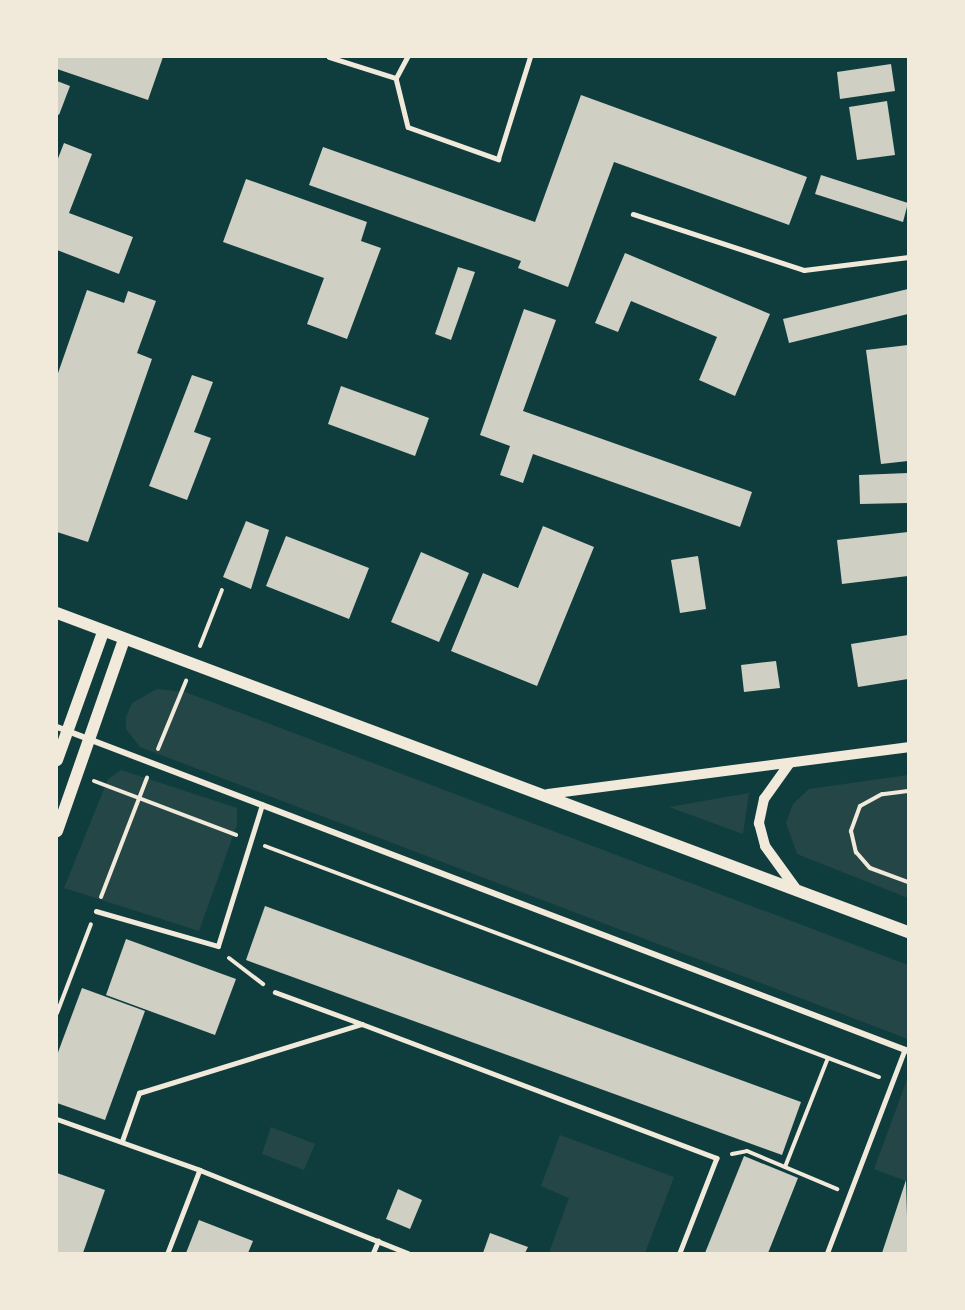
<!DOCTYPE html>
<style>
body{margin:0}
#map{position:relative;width:965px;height:1310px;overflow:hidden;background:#0f3d3e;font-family:"Source Sans 3",sans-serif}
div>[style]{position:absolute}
.green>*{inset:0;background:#244646}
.building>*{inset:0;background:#cfcfc3}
.path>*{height:4px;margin:-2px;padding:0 2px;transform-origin:2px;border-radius:2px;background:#f1e9da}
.service>*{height:4.5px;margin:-2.25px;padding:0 2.25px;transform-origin:2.25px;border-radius:2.25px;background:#f1e9da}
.minor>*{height:6px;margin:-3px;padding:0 3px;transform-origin:3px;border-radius:3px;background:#f1e9da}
.tertiary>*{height:10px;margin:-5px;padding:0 5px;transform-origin:5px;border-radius:5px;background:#f1e9da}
.secondary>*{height:12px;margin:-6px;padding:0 6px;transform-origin:6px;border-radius:6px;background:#f1e9da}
span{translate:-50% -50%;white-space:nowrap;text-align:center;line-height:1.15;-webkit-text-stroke:6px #f1e9da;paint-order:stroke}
.frame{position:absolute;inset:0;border:58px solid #f1e9da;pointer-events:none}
</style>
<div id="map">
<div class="green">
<i style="clip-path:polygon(157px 689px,185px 692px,908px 965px,908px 1039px,140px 747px,126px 729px,126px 717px,132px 703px)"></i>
<i style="clip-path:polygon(121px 770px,237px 808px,237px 825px,199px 931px,64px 888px,108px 779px)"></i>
<i style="clip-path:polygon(908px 775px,908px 898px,797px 854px,786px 823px,793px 804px,809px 789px)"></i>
<i style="clip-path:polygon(749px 793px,743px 834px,669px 807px)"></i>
<i style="clip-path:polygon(908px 1077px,908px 1175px,906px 1181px,874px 1169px)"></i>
<i style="clip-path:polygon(271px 1127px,315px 1144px,304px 1170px,262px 1154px)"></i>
<i style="clip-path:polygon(560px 1135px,674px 1177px,645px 1253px,549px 1253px,569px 1198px,541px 1186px)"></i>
</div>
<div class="building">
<i style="clip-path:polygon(57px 57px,163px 57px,148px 100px,57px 69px)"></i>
<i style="clip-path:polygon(891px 64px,895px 91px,840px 99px,837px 72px)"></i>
<i style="clip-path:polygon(57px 81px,70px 86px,59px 115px,57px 114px)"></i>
<i style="clip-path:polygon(581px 95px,807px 177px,789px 225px,614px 162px,568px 287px,518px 268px,521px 261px,309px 185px,323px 147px,535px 222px)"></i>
<i style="clip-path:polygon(887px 101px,895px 155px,857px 160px,849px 107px)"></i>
<i style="clip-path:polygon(64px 143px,92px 154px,69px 213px,133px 237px,119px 274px,57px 250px,57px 161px)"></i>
<i style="clip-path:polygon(821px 175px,908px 203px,903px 222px,815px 194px)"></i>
<i style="clip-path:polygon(246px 179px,367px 222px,361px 241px,381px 248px,347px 339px,307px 324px,324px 278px,223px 242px)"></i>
<i style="clip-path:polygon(625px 253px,770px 314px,735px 396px,699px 380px,717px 337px,631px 301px,618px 332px,595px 323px)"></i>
<i style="clip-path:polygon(458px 267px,475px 272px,451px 340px,435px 334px)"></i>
<i style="clip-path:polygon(908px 289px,908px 314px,789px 343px,783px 319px)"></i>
<i style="clip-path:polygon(87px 290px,124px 303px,128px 291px,156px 301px,137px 353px,152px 359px,88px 542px,57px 532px,57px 376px)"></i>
<i style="clip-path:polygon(524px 309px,556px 320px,523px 411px,752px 492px,740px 527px,533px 454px,523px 483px,500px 475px,510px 446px,480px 435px)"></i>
<i style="clip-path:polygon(908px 345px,908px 461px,881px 464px,866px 350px)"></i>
<i style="clip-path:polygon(192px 375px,213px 382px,194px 432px,211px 438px,187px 500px,149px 486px)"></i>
<i style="clip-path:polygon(341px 386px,429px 418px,415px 456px,328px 424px)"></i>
<i style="clip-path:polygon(908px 473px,908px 503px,860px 504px,859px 475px)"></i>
<i style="clip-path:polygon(246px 521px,269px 530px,251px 589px,223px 577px)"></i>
<i style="clip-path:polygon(543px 526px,594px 547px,537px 686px,451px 651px,483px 573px,518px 588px)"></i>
<i style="clip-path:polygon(908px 532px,908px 576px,842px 584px,837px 540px)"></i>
<i style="clip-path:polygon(286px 536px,369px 568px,349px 619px,266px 586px)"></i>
<i style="clip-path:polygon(421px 552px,469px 573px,439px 642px,391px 622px)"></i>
<i style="clip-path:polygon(698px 556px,706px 609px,680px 613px,671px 560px)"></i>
<i style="clip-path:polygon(908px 635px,908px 679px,858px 687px,851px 644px)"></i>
<i style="clip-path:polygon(776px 661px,780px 688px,744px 692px,741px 665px)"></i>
<i style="clip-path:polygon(265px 906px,801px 1102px,782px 1155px,246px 960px)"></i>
<i style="clip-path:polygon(126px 939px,236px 979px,215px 1035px,106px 995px)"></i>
<i style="clip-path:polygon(82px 988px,145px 1011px,105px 1120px,57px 1103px,57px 1055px)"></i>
<i style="clip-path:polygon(744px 1156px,798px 1178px,768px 1253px,705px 1253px)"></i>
<i style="clip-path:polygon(57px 1173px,105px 1190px,83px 1253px,57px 1253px)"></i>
<i style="clip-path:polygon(906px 1180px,908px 1253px,882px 1253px)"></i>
<i style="clip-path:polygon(398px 1189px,422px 1200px,410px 1229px,386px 1219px)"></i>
<i style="clip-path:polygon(199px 1220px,253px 1241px,248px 1253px,186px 1253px)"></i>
<i style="clip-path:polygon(490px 1233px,528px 1247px,525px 1253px,483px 1253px)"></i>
</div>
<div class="path">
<i style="left:200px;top:646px;width:60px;rotate:-68.6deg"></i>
<i style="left:158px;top:749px;width:74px;rotate:-67.6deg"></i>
<i style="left:94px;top:781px;width:152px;rotate:20.8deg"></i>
<i style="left:908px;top:791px;width:26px;rotate:173deg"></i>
<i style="left:882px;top:794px;width:25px;rotate:151deg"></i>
<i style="left:860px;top:806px;width:27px;rotate:110deg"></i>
<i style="left:851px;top:831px;width:22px;rotate:77deg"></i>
<i style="left:856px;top:852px;width:21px;rotate:49deg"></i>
<i style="left:870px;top:868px;width:40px;rotate:20.2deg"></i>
<i style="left:265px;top:846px;width:656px;rotate:20.62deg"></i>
<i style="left:101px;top:897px;width:128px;rotate:-68.9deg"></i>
<i style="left:229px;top:958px;width:43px;rotate:37.4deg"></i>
<i style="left:57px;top:1013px;width:95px;rotate:-69.1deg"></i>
<i style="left:732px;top:1154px;width:15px;rotate:-11deg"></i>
<i style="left:747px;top:1151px;width:98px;rotate:22.9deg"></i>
<i style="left:785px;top:1167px;width:117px;rotate:-68.5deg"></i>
</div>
<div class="service">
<i style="left:329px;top:57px;width:70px;rotate:17.4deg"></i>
<i style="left:396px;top:78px;width:50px;rotate:76.2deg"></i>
<i style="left:408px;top:127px;width:96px;rotate:19.6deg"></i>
<i style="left:498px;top:159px;width:107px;rotate:-72.6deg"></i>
<i style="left:396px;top:78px;width:24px;rotate:-62deg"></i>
<i style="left:633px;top:214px;width:180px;rotate:18.1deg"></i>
<i style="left:804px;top:270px;width:105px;rotate:-7.1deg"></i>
<i style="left:96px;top:911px;width:127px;rotate:16deg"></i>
<i style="left:218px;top:946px;width:148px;rotate:-72.7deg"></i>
<i style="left:275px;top:992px;width:93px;rotate:20.2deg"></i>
<i style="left:57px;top:1119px;width:152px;rotate:19.6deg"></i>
<i style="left:200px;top:1170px;width:89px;rotate:111.1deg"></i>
<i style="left:122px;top:1141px;width:51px;rotate:-70.5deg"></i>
<i style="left:139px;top:1093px;width:233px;rotate:-17.2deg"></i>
<i style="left:362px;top:1024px;width:379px;rotate:20.7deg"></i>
<i style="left:717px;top:1158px;width:102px;rotate:111.3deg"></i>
<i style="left:200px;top:1170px;width:224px;rotate:21.8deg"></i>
<i style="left:373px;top:1253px;width:13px;rotate:-67deg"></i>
<i style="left:827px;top:1253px;width:218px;rotate:-69.1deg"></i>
</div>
<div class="minor">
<i style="left:57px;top:727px;width:911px;rotate:20.84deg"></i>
</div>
<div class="tertiary">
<i style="left:789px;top:764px;width:43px;rotate:125.5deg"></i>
<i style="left:764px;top:799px;width:25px;rotate:102deg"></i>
<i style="left:759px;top:823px;width:24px;rotate:75deg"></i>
<i style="left:765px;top:846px;width:54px;rotate:54deg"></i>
<i style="left:548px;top:794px;width:363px;rotate:-7.4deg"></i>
</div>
<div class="secondary">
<i style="left:57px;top:613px;width:909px;rotate:20.55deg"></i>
<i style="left:57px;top:760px;width:136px;rotate:-70.2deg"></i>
<i style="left:57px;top:831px;width:202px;rotate:-70.7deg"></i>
</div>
<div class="frame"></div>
</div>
